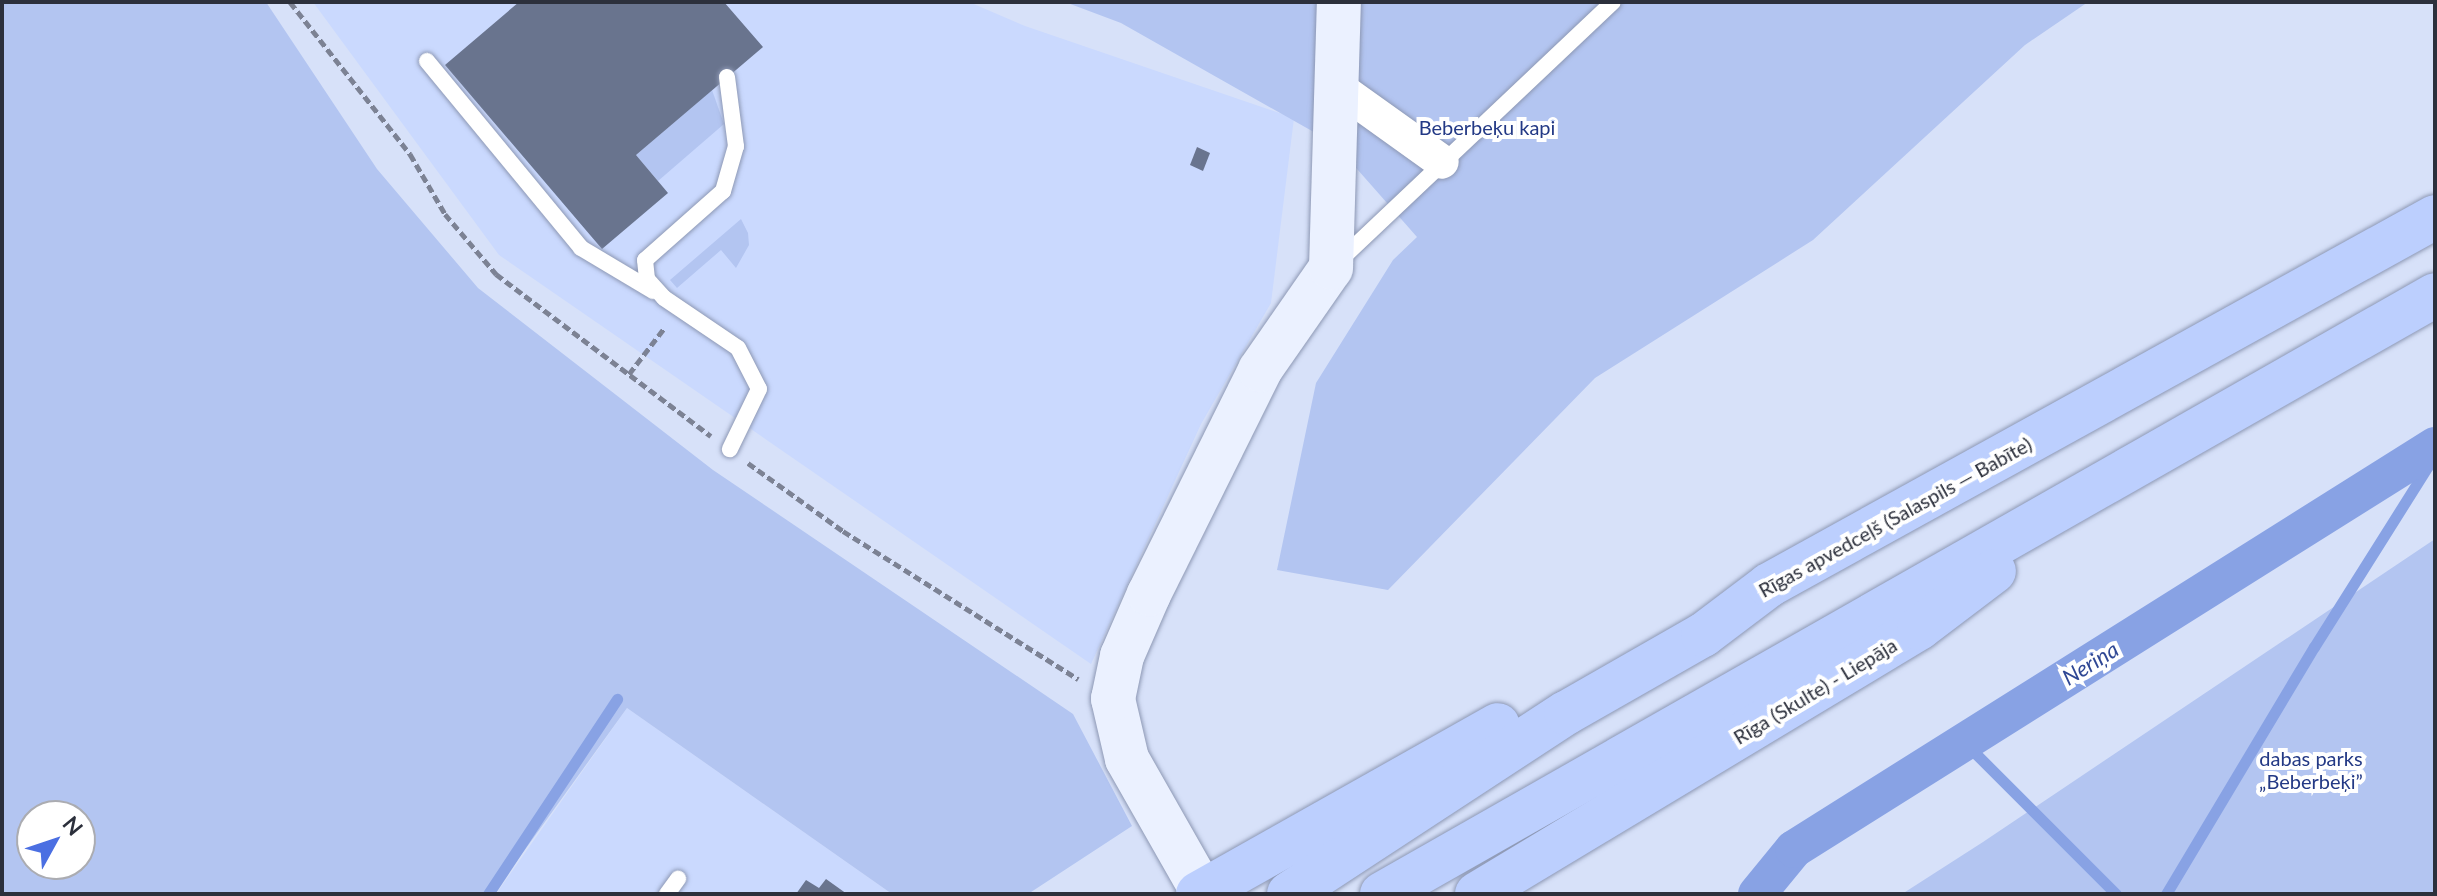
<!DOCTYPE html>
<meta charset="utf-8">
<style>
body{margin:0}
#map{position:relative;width:2437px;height:896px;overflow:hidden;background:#d7e1f9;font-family:Lato,sans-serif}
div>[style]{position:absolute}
.built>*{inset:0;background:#cad9fe}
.green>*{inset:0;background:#b3c5f1}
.stream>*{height:11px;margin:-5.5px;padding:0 5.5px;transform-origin:5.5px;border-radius:5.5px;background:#88a2e4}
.canal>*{height:38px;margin:-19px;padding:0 19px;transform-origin:19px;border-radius:19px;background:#88a2e4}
.building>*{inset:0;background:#69748e}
.path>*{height:5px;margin-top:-2.5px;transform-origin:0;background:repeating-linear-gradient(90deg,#7c8294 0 8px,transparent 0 12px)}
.roads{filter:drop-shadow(0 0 2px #8d98b4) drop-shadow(0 0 2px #8d98b4)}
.lane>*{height:16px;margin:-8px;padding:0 8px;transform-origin:8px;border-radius:8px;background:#fff}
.street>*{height:34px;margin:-17px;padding:0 17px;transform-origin:17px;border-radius:17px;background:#fff}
.secondary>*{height:44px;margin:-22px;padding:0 22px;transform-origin:22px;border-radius:22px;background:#ebf1ff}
.highway>*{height:44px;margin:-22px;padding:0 22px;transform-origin:22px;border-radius:22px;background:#bccffe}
span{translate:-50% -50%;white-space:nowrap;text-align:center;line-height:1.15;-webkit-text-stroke:8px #fff;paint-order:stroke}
.park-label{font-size:20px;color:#233985}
.street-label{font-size:20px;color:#2c303c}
.water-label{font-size:22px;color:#2f4794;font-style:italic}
.frame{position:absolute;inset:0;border:4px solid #2c303c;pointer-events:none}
.north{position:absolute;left:16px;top:800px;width:80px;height:80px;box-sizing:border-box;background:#fff;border:2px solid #abacb1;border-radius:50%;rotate:50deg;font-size:22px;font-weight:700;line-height:32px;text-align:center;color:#2c303c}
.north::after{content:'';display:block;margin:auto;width:28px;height:36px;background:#4b6fe2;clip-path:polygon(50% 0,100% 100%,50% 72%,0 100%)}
</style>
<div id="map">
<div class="built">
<i style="clip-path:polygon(313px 2px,969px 2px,1025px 26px,1294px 118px,1271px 303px,1201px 424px,1091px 664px,499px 255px)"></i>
<i style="clip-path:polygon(627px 708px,892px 894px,496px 894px)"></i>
</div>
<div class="green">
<i style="clip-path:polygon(evenodd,2px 2px,266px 2px,377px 169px,478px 288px,713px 470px,1073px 714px,1132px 826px,1028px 894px,892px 894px,627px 708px,493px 894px,2px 894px,2px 2px,80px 816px,80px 864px,32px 864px,32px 816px,80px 816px)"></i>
<i style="clip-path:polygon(1065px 2px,2088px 2px,2025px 45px,1813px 240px,1595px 378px,1388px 590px,1277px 570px,1316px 383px,1393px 260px,1417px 237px,1335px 144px,1121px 23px)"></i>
<i style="clip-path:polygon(712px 90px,724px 124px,658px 181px,636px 155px)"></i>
<i style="clip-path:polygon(741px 219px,748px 233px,749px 245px,736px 268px,721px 250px,677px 288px,670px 280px)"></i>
<i style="clip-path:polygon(2435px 539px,2435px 894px,1902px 894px,1983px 842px)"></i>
</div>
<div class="stream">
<i style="left:1964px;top:742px;width:215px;rotate:45deg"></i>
<i style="left:488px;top:894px;width:234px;rotate:-56.5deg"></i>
<i style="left:2166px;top:894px;width:288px;rotate:-59.1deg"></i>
<i style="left:2314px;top:647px;width:227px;rotate:-57.8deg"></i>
</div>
<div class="canal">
<i style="left:1757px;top:894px;width:58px;rotate:-50.6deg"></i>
<i style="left:1794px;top:849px;width:757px;rotate:-32.16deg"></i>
</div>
<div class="building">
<i style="clip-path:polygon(519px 2px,724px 2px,763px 47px,636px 155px,668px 193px,602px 249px,445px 65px)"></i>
<i style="clip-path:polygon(1197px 147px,1210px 153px,1203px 171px,1190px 165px)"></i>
<i style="clip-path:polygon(826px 879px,847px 894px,796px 894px,806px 880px,819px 888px)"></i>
</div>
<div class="path">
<i style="left:290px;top:2px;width:194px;rotate:51.7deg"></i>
<i style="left:410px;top:154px;width:69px;rotate:59.7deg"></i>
<i style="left:445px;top:214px;width:79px;rotate:49.6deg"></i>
<i style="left:496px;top:274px;width:269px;rotate:37deg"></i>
<i style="left:629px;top:374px;width:59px;rotate:-52.5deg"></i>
<i style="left:748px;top:463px;width:117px;rotate:35.6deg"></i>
<i style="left:843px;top:531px;width:278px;rotate:32.2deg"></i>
</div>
<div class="roads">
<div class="lane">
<i style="left:427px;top:61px;width:242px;rotate:50.5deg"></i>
<i style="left:581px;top:248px;width:84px;rotate:30.8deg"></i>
<i style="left:727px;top:77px;width:70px;rotate:82.6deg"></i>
<i style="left:736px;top:146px;width:47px;rotate:106.1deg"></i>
<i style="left:723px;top:191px;width:104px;rotate:138.5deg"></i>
<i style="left:645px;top:260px;width:19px;rotate:84deg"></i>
<i style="left:647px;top:279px;width:25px;rotate:48deg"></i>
<i style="left:664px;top:298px;width:89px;rotate:34deg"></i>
<i style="left:738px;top:348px;width:46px;rotate:62.9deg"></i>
<i style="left:759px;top:389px;width:67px;rotate:115.8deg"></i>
<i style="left:1338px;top:262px;width:378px;rotate:-43.4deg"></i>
<i style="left:667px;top:894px;width:19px;rotate:-54deg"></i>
</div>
<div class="street">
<i style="left:1336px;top:86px;width:130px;rotate:35.6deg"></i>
</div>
<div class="secondary">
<i style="left:1202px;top:891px;width:152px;rotate:-119.6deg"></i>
<i style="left:1127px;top:759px;width:62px;rotate:-103.1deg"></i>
<i style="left:1113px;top:699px;width:44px;rotate:-78.2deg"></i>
<i style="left:1122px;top:656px;width:68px;rotate:-66.5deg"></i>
<i style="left:1149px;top:594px;width:250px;rotate:-63.6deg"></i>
<i style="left:1260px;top:370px;width:124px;rotate:-55.2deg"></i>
<i style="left:1331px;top:268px;width:266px;rotate:-88.3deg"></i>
</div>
<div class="highway">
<i style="left:1198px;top:894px;width:344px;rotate:-29.4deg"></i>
<i style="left:1289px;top:894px;width:331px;rotate:-33.2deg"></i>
<i style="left:1566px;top:713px;width:158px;rotate:-29.7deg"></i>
<i style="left:1703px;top:635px;width:83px;rotate:-37.1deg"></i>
<i style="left:1769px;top:585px;width:761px;rotate:-28.92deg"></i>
<i style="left:1382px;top:894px;width:1211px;rotate:-29.63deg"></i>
<i style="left:1477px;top:894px;width:516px;rotate:-31.04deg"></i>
<i style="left:1919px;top:628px;width:94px;rotate:-37.2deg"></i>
</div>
</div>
<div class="park-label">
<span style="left:1487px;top:127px">Beberbeķu kapi</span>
<span style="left:2311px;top:770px">dabas parks<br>„Beberbeķi”</span>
</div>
<div class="street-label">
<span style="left:1895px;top:517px;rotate:-29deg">Rīgas apvedceļš (Salaspils — Babīte)</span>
<span style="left:1815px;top:691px;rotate:-31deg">Rīga (Skulte) - Liepāja</span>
</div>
<div class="water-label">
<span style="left:2090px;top:663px;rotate:-32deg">Neriņa</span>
</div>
<div class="frame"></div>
<div class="north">N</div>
</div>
